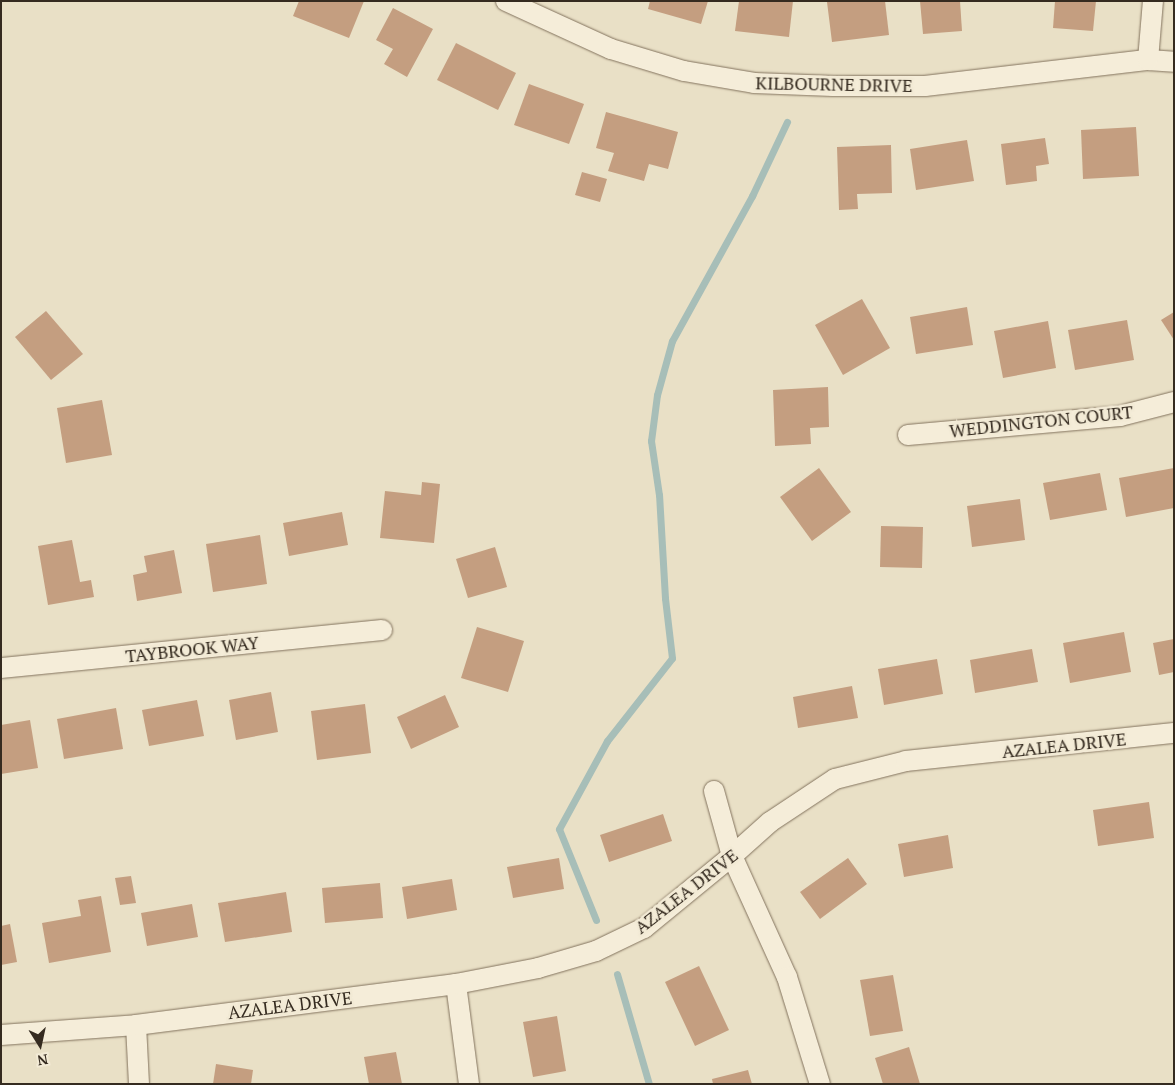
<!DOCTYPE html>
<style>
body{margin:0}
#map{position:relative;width:1175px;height:1085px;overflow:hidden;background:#e9e0c6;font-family:"PT Serif",serif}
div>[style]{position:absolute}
.stream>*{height:7px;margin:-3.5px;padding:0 3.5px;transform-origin:3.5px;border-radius:3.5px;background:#a7beb8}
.building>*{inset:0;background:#c49e80}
.roads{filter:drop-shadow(0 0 1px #83735e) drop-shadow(0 0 1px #83735e)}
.street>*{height:20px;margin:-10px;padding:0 10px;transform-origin:10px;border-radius:10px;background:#f5edd9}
span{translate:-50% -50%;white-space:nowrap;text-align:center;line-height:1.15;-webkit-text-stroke:5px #f2ead5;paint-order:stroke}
.street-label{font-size:18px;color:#352b20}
.frame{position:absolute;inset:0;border:2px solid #352b20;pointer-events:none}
.north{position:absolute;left:15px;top:1020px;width:50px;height:50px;-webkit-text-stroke:4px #f2ead5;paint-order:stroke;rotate:170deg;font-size:14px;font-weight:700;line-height:20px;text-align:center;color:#352b20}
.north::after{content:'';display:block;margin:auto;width:18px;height:22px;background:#352b20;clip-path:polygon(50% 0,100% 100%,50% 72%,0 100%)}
</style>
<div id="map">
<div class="stream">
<i style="left:596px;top:920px;width:98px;rotate:-112.1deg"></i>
<i style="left:559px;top:829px;width:100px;rotate:-61.4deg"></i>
<i style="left:607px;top:741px;width:105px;rotate:-51.9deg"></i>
<i style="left:672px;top:658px;width:60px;rotate:-96.7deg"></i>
<i style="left:665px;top:598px;width:103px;rotate:-93.3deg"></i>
<i style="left:659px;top:495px;width:55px;rotate:-98.4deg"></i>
<i style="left:651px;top:441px;width:46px;rotate:-82.6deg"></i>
<i style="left:657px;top:395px;width:56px;rotate:-74.5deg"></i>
<i style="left:672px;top:341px;width:166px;rotate:-61.1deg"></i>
<i style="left:752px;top:196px;width:82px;rotate:-64.7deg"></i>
<i style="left:617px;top:974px;width:115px;rotate:73.8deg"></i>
</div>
<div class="building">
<i style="clip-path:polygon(299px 1px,364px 1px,349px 38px,293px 16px)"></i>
<i style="clip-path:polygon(650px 1px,708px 1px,701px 24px,648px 9px)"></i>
<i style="clip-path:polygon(739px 1px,793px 1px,789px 37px,735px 31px)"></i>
<i style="clip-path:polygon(836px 1px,885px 1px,889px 35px,832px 42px,827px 2px)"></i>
<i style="clip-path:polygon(920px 1px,960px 1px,962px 31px,923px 34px)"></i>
<i style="clip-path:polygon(1055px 1px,1096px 1px,1093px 31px,1053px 28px)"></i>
<i style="clip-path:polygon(393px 8px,433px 29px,407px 77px,384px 64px,393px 49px,376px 40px)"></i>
<i style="clip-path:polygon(456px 43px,516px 73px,498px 110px,437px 80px)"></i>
<i style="clip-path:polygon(529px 84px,584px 104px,569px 144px,514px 125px)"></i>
<i style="clip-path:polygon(606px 112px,678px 132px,668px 169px,649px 164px,644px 181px,608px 171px,614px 153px,596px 148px)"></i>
<i style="clip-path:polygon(1136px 127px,1139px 176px,1083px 179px,1081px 130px)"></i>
<i style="clip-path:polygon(1045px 138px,1049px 164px,1036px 166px,1037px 181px,1006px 185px,1001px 144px)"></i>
<i style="clip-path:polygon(967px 140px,974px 181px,916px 190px,910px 149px)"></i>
<i style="clip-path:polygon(891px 145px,892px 193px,857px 194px,858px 209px,839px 210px,837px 147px)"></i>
<i style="clip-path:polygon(582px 172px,607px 179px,600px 202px,575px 195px)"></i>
<i style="clip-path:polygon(862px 299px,890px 348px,843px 375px,815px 325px)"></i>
<i style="clip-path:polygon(967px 307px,973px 345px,916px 354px,910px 317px)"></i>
<i style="clip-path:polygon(46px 311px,83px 354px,51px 380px,15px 337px)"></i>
<i style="clip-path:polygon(1174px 312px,1174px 340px,1161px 320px)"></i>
<i style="clip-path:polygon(1127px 320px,1134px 360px,1075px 370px,1068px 330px)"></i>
<i style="clip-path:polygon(1048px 321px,1056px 368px,1003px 378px,994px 331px)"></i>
<i style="clip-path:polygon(828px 387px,829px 427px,810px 428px,811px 444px,775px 446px,773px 390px)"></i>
<i style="clip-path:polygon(102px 400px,112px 455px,66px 463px,57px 408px)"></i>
<i style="clip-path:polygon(819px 468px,851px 512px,812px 541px,780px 497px)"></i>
<i style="clip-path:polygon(1174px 468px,1174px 508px,1126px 517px,1119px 478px)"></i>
<i style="clip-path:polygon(1100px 473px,1107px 510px,1050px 520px,1043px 483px)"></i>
<i style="clip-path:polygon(422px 482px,440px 484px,434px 543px,380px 538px,385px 491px,421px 495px)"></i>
<i style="clip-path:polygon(1020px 499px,1025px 540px,972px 547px,967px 506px)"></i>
<i style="clip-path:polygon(342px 512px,348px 545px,289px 556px,283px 523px)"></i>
<i style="clip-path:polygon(881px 526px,923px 527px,922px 568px,880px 567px)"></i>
<i style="clip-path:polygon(260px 535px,267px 584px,213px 592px,206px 544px)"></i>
<i style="clip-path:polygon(72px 540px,80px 582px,91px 580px,94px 597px,48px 605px,38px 546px)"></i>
<i style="clip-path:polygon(495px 547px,507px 587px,468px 598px,456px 559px)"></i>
<i style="clip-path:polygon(174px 550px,182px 593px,137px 601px,133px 575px,147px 572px,144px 556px)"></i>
<i style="clip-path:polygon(477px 627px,524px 641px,508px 692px,461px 678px)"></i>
<i style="clip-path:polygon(1124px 632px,1131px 672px,1070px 683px,1063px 643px)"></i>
<i style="clip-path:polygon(1174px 639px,1174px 672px,1159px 675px,1153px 643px)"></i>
<i style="clip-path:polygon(1032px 649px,1038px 682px,975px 693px,970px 660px)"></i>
<i style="clip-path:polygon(937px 659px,943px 694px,884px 705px,878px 669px)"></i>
<i style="clip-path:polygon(852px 686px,858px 718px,798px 728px,793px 697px)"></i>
<i style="clip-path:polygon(271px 692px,278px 732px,236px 740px,229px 700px)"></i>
<i style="clip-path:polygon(445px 695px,459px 727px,411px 749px,397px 717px)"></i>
<i style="clip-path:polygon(197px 700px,204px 736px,149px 746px,142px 710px)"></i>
<i style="clip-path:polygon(365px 704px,371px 753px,317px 760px,311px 711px)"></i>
<i style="clip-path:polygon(116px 708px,123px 749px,64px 759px,57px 719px)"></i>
<i style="clip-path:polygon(30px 720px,38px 768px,1px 774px,1px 725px)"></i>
<i style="clip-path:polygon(1149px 802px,1154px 838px,1098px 846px,1093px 810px)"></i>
<i style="clip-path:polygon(663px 814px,672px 841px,609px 862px,600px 835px)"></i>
<i style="clip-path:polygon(948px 835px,953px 868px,904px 877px,898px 844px)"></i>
<i style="clip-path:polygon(559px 858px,564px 889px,513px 898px,507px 867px)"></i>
<i style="clip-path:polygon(848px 858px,867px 884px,820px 919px,800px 892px)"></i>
<i style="clip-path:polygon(131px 876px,136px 903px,120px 905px,115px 878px)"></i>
<i style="clip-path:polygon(452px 879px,457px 910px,407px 919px,402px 887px)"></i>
<i style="clip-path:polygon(380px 883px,383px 918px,325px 923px,322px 888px)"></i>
<i style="clip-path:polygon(286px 892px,292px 932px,225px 942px,218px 903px)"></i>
<i style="clip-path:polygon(101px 896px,111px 952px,49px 963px,42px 923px,81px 916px,78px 900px)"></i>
<i style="clip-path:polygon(192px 904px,198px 937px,147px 946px,141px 913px)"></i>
<i style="clip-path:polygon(10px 924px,17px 962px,1px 965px,1px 926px)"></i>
<i style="clip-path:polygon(699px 966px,729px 1030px,695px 1046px,665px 982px)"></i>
<i style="clip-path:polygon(893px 975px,903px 1031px,870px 1036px,860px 980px)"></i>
<i style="clip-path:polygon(557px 1016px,566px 1071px,533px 1077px,523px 1022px)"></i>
<i style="clip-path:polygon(909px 1047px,920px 1084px,883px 1084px,875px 1058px)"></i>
<i style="clip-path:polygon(396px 1052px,402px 1084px,369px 1084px,364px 1057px)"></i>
<i style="clip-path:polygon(216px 1064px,253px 1070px,251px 1084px,213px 1084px)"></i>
<i style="clip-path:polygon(748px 1070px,752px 1084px,713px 1084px,712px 1079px)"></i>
</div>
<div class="roads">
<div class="street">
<i style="left:506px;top:1px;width:115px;rotate:24.6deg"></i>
<i style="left:611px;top:49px;width:76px;rotate:16.8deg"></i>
<i style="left:684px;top:71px;width:71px;rotate:9.7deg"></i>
<i style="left:754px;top:83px;width:79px;rotate:2.2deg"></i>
<i style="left:833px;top:86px;width:92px"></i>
<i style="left:925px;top:86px;width:225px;rotate:-6.7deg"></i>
<i style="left:1148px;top:60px;width:26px;rotate:4deg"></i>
<i style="left:1148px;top:60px;width:59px;rotate:-85.2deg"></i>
<i style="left:908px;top:435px;width:213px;rotate:-5.1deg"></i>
<i style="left:1120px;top:416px;width:56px;rotate:-14.5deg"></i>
<i style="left:1px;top:668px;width:383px;rotate:-5.7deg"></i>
<i style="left:714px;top:791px;width:67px;rotate:74.5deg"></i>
<i style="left:732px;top:856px;width:133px;rotate:65.6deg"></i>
<i style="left:787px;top:977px;width:112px;rotate:72.9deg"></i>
<i style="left:456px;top:984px;width:101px;rotate:82.6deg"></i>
<i style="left:136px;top:1025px;width:59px;rotate:87.1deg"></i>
<i style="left:1px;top:1035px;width:135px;rotate:-4.2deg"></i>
<i style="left:136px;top:1025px;width:323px;rotate:-7.3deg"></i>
<i style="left:456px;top:984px;width:84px;rotate:-11deg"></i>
<i style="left:538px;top:968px;width:60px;rotate:-16.3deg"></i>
<i style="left:596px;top:951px;width:53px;rotate:-25.6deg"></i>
<i style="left:644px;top:928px;width:114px;rotate:-39.3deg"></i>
<i style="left:732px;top:856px;width:51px;rotate:-41.8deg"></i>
<i style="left:770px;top:822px;width:78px;rotate:-33.5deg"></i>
<i style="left:835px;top:779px;width:73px;rotate:-14.2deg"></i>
<i style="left:906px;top:761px;width:269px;rotate:-6deg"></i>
</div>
</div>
<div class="street-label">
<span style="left:834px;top:84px;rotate:1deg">KILBOURNE DRIVE</span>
<span style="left:1041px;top:421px;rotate:-6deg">WEDDINGTON COURT</span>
<span style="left:192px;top:649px;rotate:-6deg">TAYBROOK WAY</span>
<span style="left:1064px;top:745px;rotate:-6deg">AZALEA DRIVE</span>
<span style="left:686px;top:891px;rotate:-38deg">AZALEA DRIVE</span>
<span style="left:290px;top:1005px;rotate:-7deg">AZALEA DRIVE</span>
</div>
<div class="frame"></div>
<div class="north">N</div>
</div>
